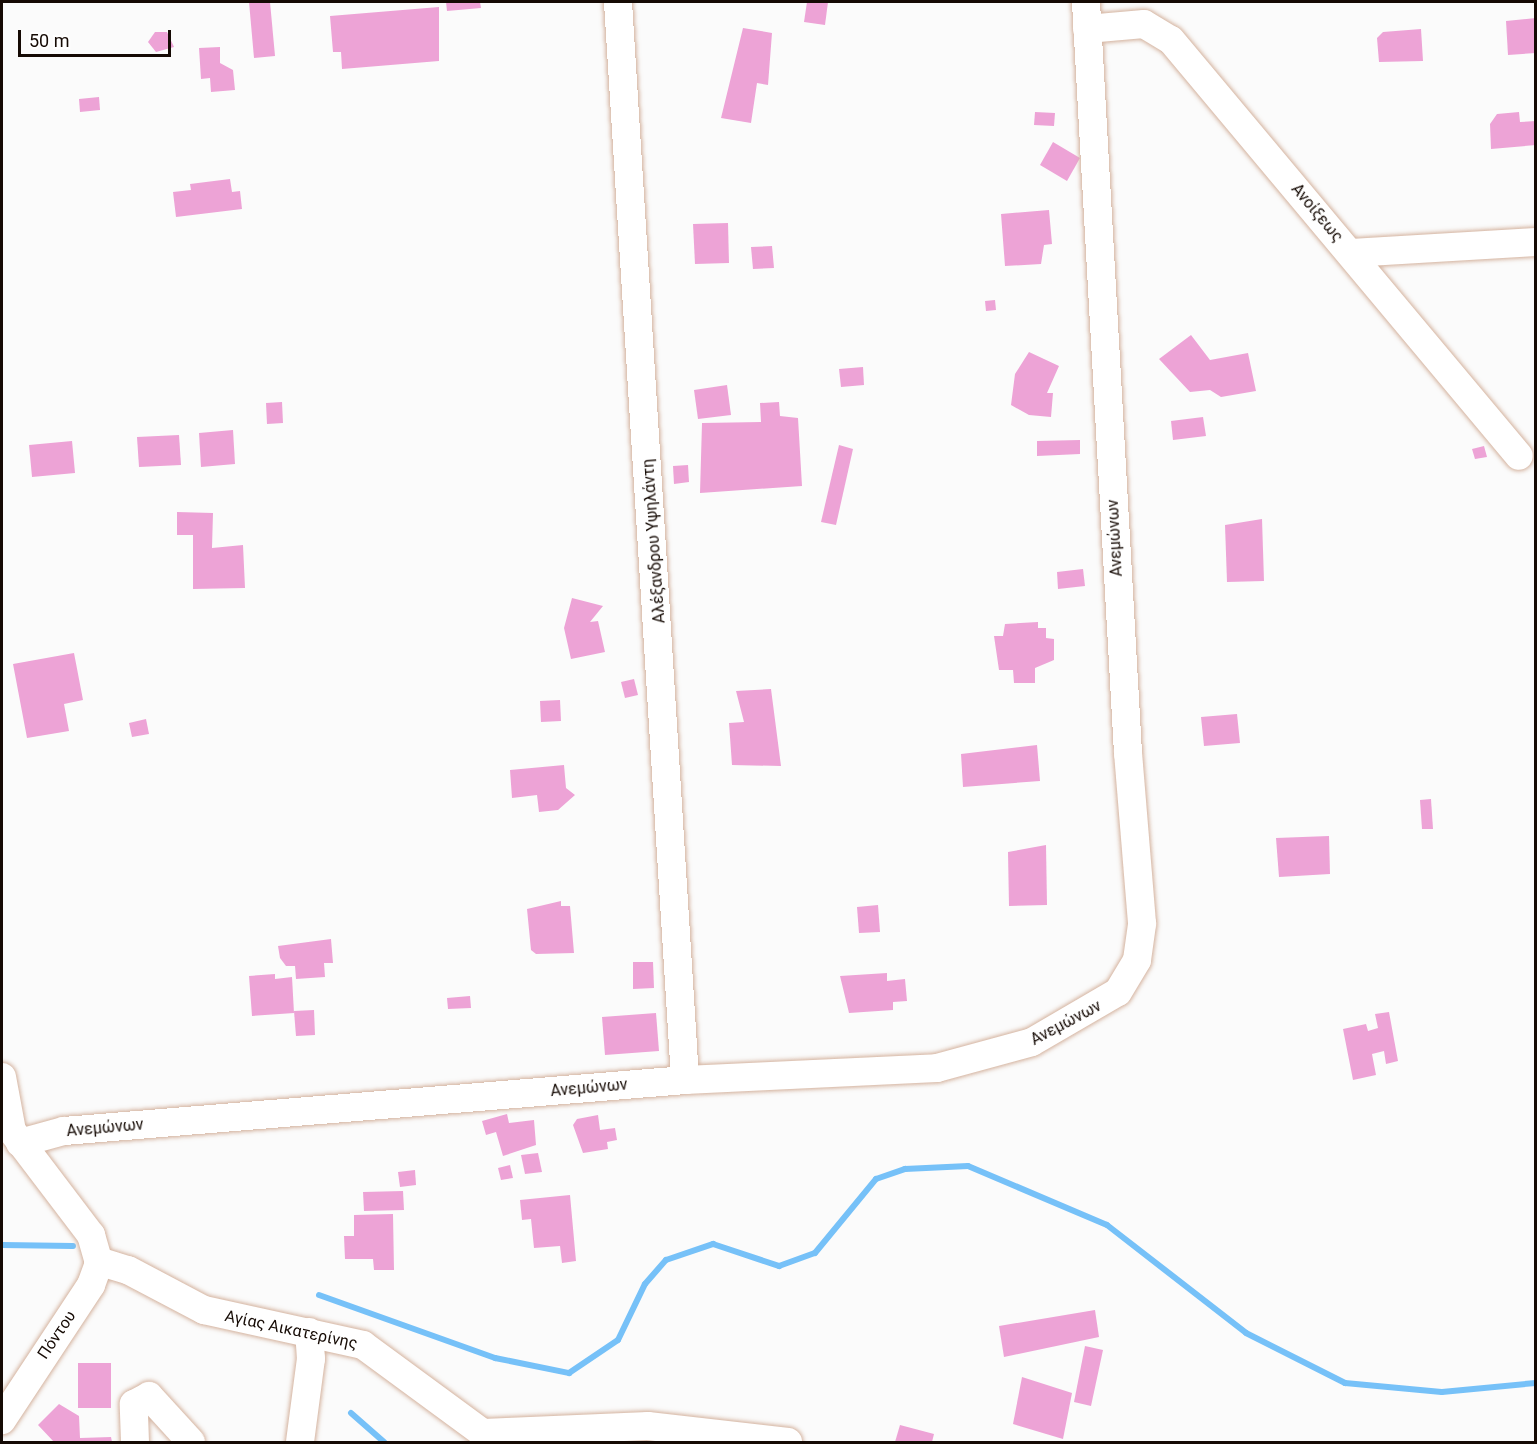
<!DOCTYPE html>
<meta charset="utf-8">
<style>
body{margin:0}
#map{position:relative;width:1537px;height:1444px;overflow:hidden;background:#fbfbfb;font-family:Roboto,sans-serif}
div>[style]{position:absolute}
.stream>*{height:6px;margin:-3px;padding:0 3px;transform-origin:3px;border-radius:3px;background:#76c1f8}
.building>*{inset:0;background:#eda3d6}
.roads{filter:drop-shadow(0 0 2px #d4b39f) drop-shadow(0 0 2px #d4b39f)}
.minor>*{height:28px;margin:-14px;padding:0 14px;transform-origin:14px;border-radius:14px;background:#fff}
span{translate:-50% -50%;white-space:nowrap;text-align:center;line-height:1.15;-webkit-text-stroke:5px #fff;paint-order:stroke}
.street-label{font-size:16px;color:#150a04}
.frame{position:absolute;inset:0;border:3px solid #150a04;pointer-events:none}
.scale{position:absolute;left:18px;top:30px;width:153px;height:27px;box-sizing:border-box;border:3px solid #150a04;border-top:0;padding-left:8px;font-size:18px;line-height:21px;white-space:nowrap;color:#150a04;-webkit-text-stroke:4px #fff;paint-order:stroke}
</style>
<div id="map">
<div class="stream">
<i style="left:2px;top:1245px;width:71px;rotate:0.8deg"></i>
<i style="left:319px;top:1295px;width:187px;rotate:19.7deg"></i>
<i style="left:495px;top:1358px;width:76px;rotate:11.5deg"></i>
<i style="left:569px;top:1373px;width:59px;rotate:-34deg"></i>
<i style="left:618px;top:1340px;width:62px;rotate:-64.3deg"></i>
<i style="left:645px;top:1284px;width:32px;rotate:-49deg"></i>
<i style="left:666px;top:1260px;width:50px;rotate:-18.8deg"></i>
<i style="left:713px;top:1244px;width:70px;rotate:18.4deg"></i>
<i style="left:779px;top:1266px;width:38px;rotate:-20deg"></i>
<i style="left:815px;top:1253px;width:96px;rotate:-50.5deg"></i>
<i style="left:876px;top:1179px;width:31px;rotate:-19deg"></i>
<i style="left:905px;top:1169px;width:63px;rotate:-2.7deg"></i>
<i style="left:968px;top:1166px;width:151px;rotate:23deg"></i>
<i style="left:1107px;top:1225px;width:176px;rotate:37.8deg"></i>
<i style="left:1246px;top:1333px;width:111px;rotate:26.8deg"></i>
<i style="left:1345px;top:1383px;width:97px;rotate:5.3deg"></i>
<i style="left:1442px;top:1392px;width:94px;rotate:-5.5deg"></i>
<i style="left:351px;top:1413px;width:44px;rotate:41.3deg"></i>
</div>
<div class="building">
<i style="clip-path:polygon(249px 2px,270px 2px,275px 56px,254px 58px)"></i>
<i style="clip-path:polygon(446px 2px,480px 2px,481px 8px,447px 11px)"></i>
<i style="clip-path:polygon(807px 2px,828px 2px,825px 25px,804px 22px)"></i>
<i style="clip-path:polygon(439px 7px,439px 61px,342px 69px,341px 52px,333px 52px,330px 16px)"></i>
<i style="clip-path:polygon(1536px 18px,1536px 53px,1508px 55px,1506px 21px)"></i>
<i style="clip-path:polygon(743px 28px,772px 33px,768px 85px,757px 83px,751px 123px,721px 118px)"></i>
<i style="clip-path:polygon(1421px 29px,1423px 61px,1379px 62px,1377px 38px,1383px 32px)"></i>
<i style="clip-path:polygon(155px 32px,167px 32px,174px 47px,156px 52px,148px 42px)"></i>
<i style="clip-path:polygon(220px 47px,220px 63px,233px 70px,235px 90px,211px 92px,210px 78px,201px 79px,199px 48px)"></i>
<i style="clip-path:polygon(99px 97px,100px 110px,80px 112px,79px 99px)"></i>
<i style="clip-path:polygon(1035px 112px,1055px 113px,1054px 126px,1034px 125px)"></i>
<i style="clip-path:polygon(1519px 112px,1520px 122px,1536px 121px,1536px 145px,1491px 149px,1490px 124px,1497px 114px)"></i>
<i style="clip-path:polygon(1053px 142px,1080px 158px,1067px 181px,1040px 165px)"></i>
<i style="clip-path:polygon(230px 179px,232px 192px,240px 191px,242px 209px,176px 217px,173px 192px,191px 190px,190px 184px)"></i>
<i style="clip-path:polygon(1049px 210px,1052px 244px,1044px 245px,1041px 264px,1005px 266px,1001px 214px)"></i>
<i style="clip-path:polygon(728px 223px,729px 263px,695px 264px,693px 224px)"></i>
<i style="clip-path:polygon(772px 246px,774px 268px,753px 269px,751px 247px)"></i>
<i style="clip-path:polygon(995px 300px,996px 310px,986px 311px,985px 301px)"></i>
<i style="clip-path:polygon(1191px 335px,1210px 360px,1248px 353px,1256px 391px,1221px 397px,1210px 390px,1190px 392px,1159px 359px)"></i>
<i style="clip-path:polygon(1029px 352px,1059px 366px,1047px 393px,1053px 393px,1051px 417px,1029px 415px,1011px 405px,1015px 374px)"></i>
<i style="clip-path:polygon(863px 367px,864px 385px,841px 387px,839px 369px)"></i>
<i style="clip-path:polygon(727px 385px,731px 415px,698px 419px,694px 390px)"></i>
<i style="clip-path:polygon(282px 402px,283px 423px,267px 424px,266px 403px)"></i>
<i style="clip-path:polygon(779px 402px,780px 416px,798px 418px,802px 486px,700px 493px,702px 423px,761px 422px,760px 403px)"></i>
<i style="clip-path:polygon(1203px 417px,1206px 436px,1173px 440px,1171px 421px)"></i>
<i style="clip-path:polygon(233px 430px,235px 464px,201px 467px,199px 433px)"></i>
<i style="clip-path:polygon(179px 435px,181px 465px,139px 467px,137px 437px)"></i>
<i style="clip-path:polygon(1080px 440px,1080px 454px,1037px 456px,1037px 441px)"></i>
<i style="clip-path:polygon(72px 441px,75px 473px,32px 477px,29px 445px)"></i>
<i style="clip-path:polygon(839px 445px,853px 449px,836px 525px,821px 522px)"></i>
<i style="clip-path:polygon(1484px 446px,1487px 457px,1475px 459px,1472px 449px)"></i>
<i style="clip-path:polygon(688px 465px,689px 482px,674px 484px,673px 466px)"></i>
<i style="clip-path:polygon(177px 512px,213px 513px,212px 548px,243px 545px,245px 588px,193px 589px,193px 535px,177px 535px)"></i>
<i style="clip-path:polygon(1262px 519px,1264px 581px,1227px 582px,1225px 525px)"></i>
<i style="clip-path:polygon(1083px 569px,1085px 586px,1058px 589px,1057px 572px)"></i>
<i style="clip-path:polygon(572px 598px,603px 606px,590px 622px,598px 621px,605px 652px,571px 659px,564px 628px)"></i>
<i style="clip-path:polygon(1038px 622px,1038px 628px,1046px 628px,1046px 638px,1054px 639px,1054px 660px,1035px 668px,1035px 683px,1014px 683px,1013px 670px,999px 670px,994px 636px,1003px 636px,1005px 624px)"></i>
<i style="clip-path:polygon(74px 653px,83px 700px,64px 704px,69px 731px,27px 738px,13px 664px)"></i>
<i style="clip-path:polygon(634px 679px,638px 695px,625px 698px,621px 682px)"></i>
<i style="clip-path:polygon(771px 689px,781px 766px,732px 765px,729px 723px,744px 722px,736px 691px)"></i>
<i style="clip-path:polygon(560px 700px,561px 721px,541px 722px,540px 701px)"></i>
<i style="clip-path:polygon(1237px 714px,1240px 743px,1204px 746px,1201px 717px)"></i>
<i style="clip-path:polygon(146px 719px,149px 734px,132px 737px,129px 723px)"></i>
<i style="clip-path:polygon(1037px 745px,1040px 781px,963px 787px,961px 754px)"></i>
<i style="clip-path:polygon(564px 765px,566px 788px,575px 795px,558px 810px,539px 812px,537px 795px,512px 798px,510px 770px)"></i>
<i style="clip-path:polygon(1431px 799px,1433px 829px,1422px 829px,1420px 800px)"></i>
<i style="clip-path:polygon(1329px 836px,1330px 874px,1279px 877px,1276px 838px)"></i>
<i style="clip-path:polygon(1046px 845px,1047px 905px,1009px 906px,1008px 852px)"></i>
<i style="clip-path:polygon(561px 901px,561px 906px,570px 906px,574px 953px,536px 954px,531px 950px,527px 909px)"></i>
<i style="clip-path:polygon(878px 905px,880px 932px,859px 933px,857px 907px)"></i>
<i style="clip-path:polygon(331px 939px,333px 963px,324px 963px,325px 977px,296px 979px,295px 966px,286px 966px,280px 958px,278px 946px)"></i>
<i style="clip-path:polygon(633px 962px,653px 962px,654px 988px,633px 989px)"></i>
<i style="clip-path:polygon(887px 973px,887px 981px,905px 979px,907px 1001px,893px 1002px,893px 1010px,849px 1013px,840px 976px)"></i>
<i style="clip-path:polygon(275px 974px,275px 979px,292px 977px,294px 1013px,252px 1016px,249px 976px)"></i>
<i style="clip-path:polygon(470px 996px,471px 1008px,448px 1009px,447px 998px)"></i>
<i style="clip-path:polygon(314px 1010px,315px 1035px,296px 1036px,294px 1011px)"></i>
<i style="clip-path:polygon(1389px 1012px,1398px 1061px,1386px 1064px,1384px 1051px,1372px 1054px,1376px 1075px,1353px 1080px,1343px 1029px,1366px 1024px,1368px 1031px,1378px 1028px,1375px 1014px)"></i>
<i style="clip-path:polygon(656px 1013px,659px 1051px,605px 1055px,602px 1017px)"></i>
<i style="clip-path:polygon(507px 1114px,509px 1123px,534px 1120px,536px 1145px,503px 1156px,496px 1132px,486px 1135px,482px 1121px)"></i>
<i style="clip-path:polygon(598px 1115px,600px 1130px,615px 1128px,617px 1140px,607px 1142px,608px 1149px,583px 1153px,573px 1125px,577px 1119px)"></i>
<i style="clip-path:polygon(538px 1153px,542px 1172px,525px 1174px,521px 1155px)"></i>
<i style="clip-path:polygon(510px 1165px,513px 1178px,501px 1180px,498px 1168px)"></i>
<i style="clip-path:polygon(415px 1170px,416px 1185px,400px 1187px,398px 1172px)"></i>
<i style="clip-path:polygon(403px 1191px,404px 1210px,364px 1211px,363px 1192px)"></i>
<i style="clip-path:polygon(570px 1195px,576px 1261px,562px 1263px,560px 1246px,534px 1248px,531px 1219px,522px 1220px,520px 1200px)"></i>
<i style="clip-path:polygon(393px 1214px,394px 1270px,374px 1270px,373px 1259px,345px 1259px,344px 1236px,354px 1236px,354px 1215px)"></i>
<i style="clip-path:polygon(1095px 1310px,1099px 1337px,1004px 1357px,999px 1326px)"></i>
<i style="clip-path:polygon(1085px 1346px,1103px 1350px,1091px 1406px,1074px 1402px)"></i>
<i style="clip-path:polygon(78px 1363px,111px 1363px,111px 1408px,78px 1408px)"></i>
<i style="clip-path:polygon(1022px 1377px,1072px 1393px,1063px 1439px,1013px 1424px)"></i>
<i style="clip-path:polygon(59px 1404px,79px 1416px,80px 1438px,111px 1437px,112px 1442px,54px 1442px,38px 1425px)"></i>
<i style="clip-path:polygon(900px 1425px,934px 1434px,932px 1442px,895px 1442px)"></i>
</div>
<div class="roads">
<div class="minor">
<i style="left:618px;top:2px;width:1080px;rotate:86.44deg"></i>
<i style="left:1087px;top:29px;width:57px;rotate:-5deg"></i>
<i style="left:1144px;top:24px;width:31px;rotate:31deg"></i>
<i style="left:1171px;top:40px;width:542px;rotate:50.09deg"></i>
<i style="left:1351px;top:253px;width:185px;rotate:-3.4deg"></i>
<i style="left:2px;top:1077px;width:55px;rotate:79.5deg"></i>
<i style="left:12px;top:1131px;width:131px;rotate:52.8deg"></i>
<i style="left:91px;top:1235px;width:29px;rotate:74deg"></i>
<i style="left:99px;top:1263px;width:23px;rotate:110deg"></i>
<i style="left:91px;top:1285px;width:162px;rotate:123.4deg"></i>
<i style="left:20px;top:1143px;width:46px;rotate:-15.3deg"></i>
<i style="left:64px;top:1131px;width:623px;rotate:-4.69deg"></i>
<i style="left:685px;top:1080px;width:252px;rotate:-2.7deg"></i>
<i style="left:937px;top:1068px;width:98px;rotate:-15.3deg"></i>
<i style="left:1032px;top:1042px;width:99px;rotate:-30.2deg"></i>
<i style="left:1118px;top:992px;width:37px;rotate:-59deg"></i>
<i style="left:1137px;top:960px;width:37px;rotate:-82deg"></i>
<i style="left:1142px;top:923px;width:171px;rotate:-94.7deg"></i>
<i style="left:1128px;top:753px;width:752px;rotate:-93.2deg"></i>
<i style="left:98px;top:1261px;width:31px;rotate:17deg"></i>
<i style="left:128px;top:1270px;width:86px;rotate:27.8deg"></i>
<i style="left:204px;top:1310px;width:163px;rotate:12.4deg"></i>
<i style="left:363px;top:1345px;width:149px;rotate:36.3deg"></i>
<i style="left:483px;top:1433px;width:165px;rotate:-2.4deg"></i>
<i style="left:648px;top:1426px;width:141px;rotate:6.5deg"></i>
<i style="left:135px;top:1442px;width:38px;rotate:-92deg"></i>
<i style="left:134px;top:1404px;width:17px;rotate:-28deg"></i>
<i style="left:149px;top:1396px;width:62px;rotate:47.6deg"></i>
<i style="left:300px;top:1442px;width:84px;rotate:-82.5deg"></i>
<i style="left:311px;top:1359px;width:27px;rotate:-94deg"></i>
</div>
</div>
<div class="street-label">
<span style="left:1317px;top:213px;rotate:50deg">Ανοίξεως</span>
<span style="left:1115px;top:538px;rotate:-93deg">Ανεμώνων</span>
<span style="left:654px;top:541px;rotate:-94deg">Αλέξανδρου Υψηλάντη</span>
<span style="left:1066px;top:1023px;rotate:-28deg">Ανεμώνων</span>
<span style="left:589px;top:1088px;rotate:-5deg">Ανεμώνων</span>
<span style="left:105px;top:1128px;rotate:-5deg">Ανεμώνων</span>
<span style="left:291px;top:1330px;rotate:12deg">Αγίας Αικατερίνης</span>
<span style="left:57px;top:1335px;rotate:-56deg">Πόντου</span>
</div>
<div class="frame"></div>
<div class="scale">50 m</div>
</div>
